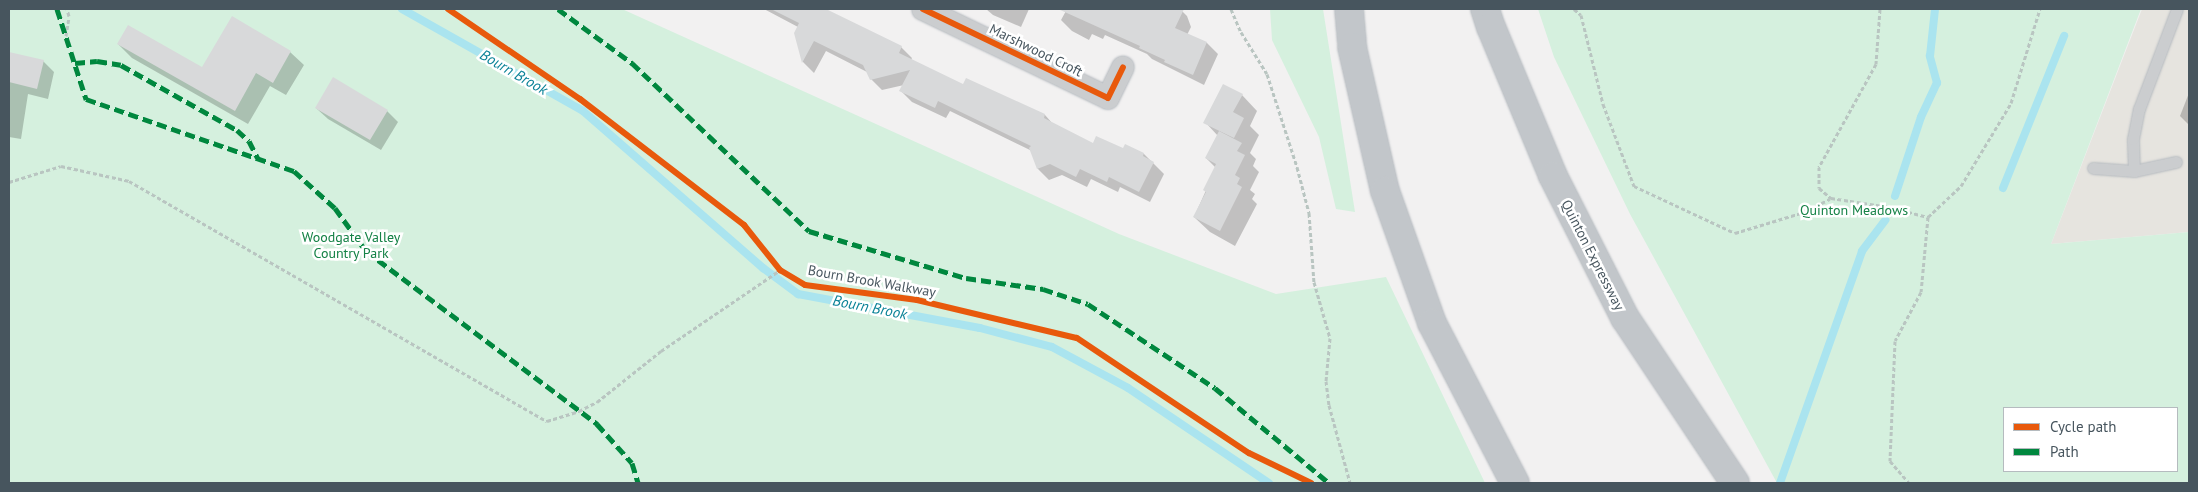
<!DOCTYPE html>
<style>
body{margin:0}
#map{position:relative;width:2198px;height:492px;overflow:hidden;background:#f2f1f1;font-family:"PT Sans",sans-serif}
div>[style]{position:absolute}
.commercial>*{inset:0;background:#e6e4df}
.green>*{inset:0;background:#d5f0de}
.shadow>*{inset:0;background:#0003}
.stream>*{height:8px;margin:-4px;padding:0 4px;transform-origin:4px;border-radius:4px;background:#aae4ef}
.building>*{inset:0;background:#d8d9da}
.path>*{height:3px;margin-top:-1.5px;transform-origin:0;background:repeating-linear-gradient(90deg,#b9c5c1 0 4px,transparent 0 6.5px)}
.roads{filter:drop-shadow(0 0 1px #b6bbc0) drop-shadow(0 0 1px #b6bbc0)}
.service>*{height:11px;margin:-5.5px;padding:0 5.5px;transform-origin:5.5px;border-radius:5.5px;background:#cbcdcf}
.minor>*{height:22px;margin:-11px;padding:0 11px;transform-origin:11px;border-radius:11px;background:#cbcdcf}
.trunk>*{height:28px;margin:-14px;padding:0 14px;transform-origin:14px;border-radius:14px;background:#c2c6ca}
.quiet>*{height:5px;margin-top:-2.5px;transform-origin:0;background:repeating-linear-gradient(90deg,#00873e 0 10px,transparent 0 15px)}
.cycleway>*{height:6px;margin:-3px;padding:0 3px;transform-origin:3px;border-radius:3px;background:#e8590c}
span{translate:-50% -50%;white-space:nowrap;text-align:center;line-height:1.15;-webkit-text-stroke:5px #fff;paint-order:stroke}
.street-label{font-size:14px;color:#47555e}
.park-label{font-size:14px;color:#158246}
.water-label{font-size:15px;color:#0a8297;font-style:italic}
.frame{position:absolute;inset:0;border:10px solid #47555e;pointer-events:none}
.legend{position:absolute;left:2003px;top:407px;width:175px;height:65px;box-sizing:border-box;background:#fff;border:1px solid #b5bbbf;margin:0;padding:6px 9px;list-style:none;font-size:15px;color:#47555e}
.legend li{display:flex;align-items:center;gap:10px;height:25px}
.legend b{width:25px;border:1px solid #b5bbbf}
</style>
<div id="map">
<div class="commercial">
<i style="clip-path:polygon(2142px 9px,2189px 9px,2189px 232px,2051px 244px)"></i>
</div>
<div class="green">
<i style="clip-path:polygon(9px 9px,622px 9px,1119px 234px,1276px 294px,1386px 277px,1485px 483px,9px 483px)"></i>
<i style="clip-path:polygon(1270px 9px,1323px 9px,1355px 212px,1336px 209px,1319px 137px,1272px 40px)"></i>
<i style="clip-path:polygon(evenodd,1538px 9px,2141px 9px,2051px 244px,2189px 232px,2189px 483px,1777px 483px,1630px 214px,1554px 57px,1538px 9px,2004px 408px,2177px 408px,2177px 471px,2004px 471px,2004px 408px)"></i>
</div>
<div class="shadow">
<i style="clip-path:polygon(764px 9px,823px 9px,901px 47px,912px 58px,911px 60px,964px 86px,1045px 115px,1053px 124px,1093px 144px,1124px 150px,1126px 146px,1144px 154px,1164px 174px,1150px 202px,1120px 187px,1118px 192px,1091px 179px,1087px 187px,1062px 175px,1049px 180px,1038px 169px,1032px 151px,950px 111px,946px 118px,912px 102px,901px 91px,904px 85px,882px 90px,871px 79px,867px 72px,826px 51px,814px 73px,803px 62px,795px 33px,798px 27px)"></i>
<i style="clip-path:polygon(986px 9px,1029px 9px,1021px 27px,993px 15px)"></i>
<i style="clip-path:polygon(1067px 9px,1157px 9px,1158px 11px,1180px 9px,1187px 16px,1191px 27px,1187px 35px,1207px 43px,1218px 54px,1204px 85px,1152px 59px,1147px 54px,1105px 35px,1103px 39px,1092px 34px,1089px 40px,1072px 31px,1061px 20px)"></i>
<i style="clip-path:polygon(118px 44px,202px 69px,290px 52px,304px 65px,286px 95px,270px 86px,248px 124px,132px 58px)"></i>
<i style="clip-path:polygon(9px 53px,43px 61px,54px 72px,48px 99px,28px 94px,21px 139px,9px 137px)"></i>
<i style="clip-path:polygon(2189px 93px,2189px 125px,2180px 116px)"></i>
<i style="clip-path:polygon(1242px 95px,1257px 111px,1250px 126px,1259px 135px,1250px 153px,1256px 159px,1253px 166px,1259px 172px,1250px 190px,1255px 194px,1252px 199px,1257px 204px,1235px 246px,1210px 232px,1194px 217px,1216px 168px,1206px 158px,1218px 136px,1205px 122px)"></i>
<i style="clip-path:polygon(316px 108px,387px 111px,398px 122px,381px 150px,328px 119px)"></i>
</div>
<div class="stream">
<i style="left:402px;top:9px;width:208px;rotate:29.4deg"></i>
<i style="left:583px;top:111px;width:239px;rotate:41.1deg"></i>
<i style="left:763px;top:268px;width:44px;rotate:36.6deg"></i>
<i style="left:798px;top:294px;width:185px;rotate:10.6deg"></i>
<i style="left:980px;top:328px;width:74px;rotate:14.8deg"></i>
<i style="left:1052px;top:347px;width:86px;rotate:28.3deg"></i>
<i style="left:1128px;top:388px;width:170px;rotate:34deg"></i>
<i style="left:2003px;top:188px;width:164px;rotate:-68.1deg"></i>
<i style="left:1895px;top:196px;width:83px;rotate:-71.8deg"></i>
<i style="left:1921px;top:117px;width:38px;rotate:-65deg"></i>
<i style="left:1937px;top:83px;width:28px;rotate:-105deg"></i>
<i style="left:1930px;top:56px;width:47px;rotate:-83.9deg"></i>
<i style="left:1780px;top:483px;width:246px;rotate:-70.5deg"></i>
<i style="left:1862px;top:251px;width:39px;rotate:-53deg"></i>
</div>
<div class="building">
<i style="clip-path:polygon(771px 9px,826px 9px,902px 46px,899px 53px,963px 84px,966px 78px,1045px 114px,1044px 118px,1093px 143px,1096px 136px,1123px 148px,1125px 144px,1144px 153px,1143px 156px,1154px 162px,1139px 192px,1109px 177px,1107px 182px,1080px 169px,1076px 177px,1050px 164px,1037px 169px,1029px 148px,1031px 146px,938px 101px,935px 108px,899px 91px,910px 70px,870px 80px,863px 65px,814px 41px,802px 63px,794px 33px,799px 23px)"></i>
<i style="clip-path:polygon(1058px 9px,1184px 9px,1175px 28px,1207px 42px,1193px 75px,1164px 62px,1165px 60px,1139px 48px,1140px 46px)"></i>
<i style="clip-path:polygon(232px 16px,291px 51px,273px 83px,256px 73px,235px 111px,117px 44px,128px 25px,202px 67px)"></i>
<i style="clip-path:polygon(9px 52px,44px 60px,37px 89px,9px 82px)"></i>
<i style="clip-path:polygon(333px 77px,388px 110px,370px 140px,315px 108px)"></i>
<i style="clip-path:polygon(1223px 84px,1243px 94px,1233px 112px,1244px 118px,1234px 138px,1203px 123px)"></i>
<i style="clip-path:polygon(1219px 131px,1242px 143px,1237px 151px,1245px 155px,1235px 175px,1240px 178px,1237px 184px,1242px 187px,1220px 231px,1193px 217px,1206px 192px,1203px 190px,1216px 164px,1205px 158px)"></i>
</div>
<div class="path">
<i style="left:1231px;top:9px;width:25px;rotate:67deg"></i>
<i style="left:1241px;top:32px;width:49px;rotate:58.2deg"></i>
<i style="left:1267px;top:74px;width:98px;rotate:72.1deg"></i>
<i style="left:1297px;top:167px;width:48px;rotate:75.4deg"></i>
<i style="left:1309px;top:213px;width:69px;rotate:85.9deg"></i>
<i style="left:1314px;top:282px;width:58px;rotate:74.1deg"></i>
<i style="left:1330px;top:338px;width:43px;rotate:95.3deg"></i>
<i style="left:1326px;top:381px;width:24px;rotate:83deg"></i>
<i style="left:1329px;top:405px;width:81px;rotate:74.9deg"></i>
<i style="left:1574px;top:9px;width:9px;rotate:41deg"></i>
<i style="left:1581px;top:15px;width:92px;rotate:76.1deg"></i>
<i style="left:1603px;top:104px;width:88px;rotate:69.3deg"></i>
<i style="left:1634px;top:186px;width:111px;rotate:25deg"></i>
<i style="left:1735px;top:233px;width:72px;rotate:-16.9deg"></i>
<i style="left:1804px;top:212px;width:29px;rotate:-27deg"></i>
<i style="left:1880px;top:9px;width:55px;rotate:94.2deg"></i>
<i style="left:1876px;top:64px;width:118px;rotate:119deg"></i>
<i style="left:1819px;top:167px;width:21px;rotate:90deg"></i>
<i style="left:1819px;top:188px;width:16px;rotate:40deg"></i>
<i style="left:1831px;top:198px;width:59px;rotate:8.8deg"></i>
<i style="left:1889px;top:207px;width:40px;rotate:14.4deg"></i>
<i style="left:1928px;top:217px;width:75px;rotate:95.3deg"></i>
<i style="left:1921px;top:292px;width:55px;rotate:118deg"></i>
<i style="left:1895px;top:341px;width:120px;rotate:92.4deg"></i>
<i style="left:1890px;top:461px;width:29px;rotate:49deg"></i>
<i style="left:66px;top:36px;width:20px;rotate:-81deg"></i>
<i style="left:69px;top:16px;width:7px;rotate:-106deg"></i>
<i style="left:9px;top:182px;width:54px;rotate:-17.1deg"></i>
<i style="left:61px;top:166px;width:70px;rotate:12.4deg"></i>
<i style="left:129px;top:181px;width:482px;rotate:29.9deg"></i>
<i style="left:547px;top:421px;width:34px;rotate:-17deg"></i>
<i style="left:579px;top:411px;width:20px;rotate:-27deg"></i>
<i style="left:597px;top:402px;width:82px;rotate:-38.6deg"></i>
<i style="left:661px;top:351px;width:144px;rotate:-34.2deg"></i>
<i style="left:1928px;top:217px;width:45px;rotate:-43.2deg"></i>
<i style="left:1961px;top:186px;width:97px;rotate:-58.9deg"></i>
<i style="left:2011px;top:103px;width:98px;rotate:-72.9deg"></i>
</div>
<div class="roads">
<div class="service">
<i style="left:2093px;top:168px;width:41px;rotate:4.2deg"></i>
<i style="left:2134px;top:171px;width:43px;rotate:-12.1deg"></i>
<i style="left:2134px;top:171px;width:32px;rotate:-92deg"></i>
<i style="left:2133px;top:139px;width:31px;rotate:-79deg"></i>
<i style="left:2139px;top:109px;width:107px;rotate:-69.2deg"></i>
</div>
<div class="minor">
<i style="left:923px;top:9px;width:205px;rotate:25.7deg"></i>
<i style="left:1108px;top:98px;width:34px;rotate:-64deg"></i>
</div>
<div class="trunk">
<i style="left:1349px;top:9px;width:38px;rotate:85deg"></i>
<i style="left:1352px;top:47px;width:148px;rotate:77.1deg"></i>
<i style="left:1385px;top:191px;width:140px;rotate:70.4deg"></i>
<i style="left:1432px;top:323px;width:180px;rotate:62.6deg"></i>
<i style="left:1485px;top:9px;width:19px;rotate:72deg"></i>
<i style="left:1491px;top:27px;width:161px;rotate:67.4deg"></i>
<i style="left:1553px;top:176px;width:159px;rotate:63.1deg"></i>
<i style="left:1625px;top:318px;width:198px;rotate:56.3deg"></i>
</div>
</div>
<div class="quiet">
<i style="left:57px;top:9px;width:95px;rotate:72.1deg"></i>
<i style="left:86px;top:99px;width:220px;rotate:19.1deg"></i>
<i style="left:294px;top:171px;width:55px;rotate:42.1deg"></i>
<i style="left:335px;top:208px;width:53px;rotate:54.2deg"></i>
<i style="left:366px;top:251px;width:289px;rotate:36.8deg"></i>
<i style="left:597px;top:424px;width:52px;rotate:48.1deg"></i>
<i style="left:632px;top:463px;width:21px;rotate:73deg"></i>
<i style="left:558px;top:9px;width:92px;rotate:36.1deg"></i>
<i style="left:632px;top:63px;width:244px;rotate:43.5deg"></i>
<i style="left:809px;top:231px;width:164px;rotate:16.7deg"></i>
<i style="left:966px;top:278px;width:78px;rotate:8.1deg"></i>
<i style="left:1043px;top:289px;width:47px;rotate:18.4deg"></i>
<i style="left:1088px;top:304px;width:152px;rotate:33.5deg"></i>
<i style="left:1215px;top:388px;width:148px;rotate:39.8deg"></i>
<i style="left:75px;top:63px;width:22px;rotate:-5deg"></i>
<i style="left:97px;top:61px;width:24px;rotate:9deg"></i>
<i style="left:121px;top:65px;width:133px;rotate:29.3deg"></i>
<i style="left:237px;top:130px;width:16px;rotate:43deg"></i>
<i style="left:249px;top:141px;width:20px;rotate:63deg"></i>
</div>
<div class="cycleway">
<i style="left:448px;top:9px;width:160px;rotate:34.3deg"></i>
<i style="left:580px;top:99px;width:207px;rotate:37.5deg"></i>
<i style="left:744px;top:225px;width:58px;rotate:51.3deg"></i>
<i style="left:780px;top:270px;width:29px;rotate:31deg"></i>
<i style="left:805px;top:285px;width:113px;rotate:7.6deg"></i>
<i style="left:917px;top:300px;width:164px;rotate:13.4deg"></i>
<i style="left:1077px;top:338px;width:207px;rotate:33.8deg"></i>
<i style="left:1249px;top:453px;width:69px;rotate:25.8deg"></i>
<i style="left:923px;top:9px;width:205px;rotate:25.7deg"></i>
<i style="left:1108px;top:98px;width:34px;rotate:-64deg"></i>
</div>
<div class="street-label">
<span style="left:1036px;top:50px;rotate:26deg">Marshwood Croft</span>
<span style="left:1593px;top:255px;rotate:63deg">Quinton Expressway</span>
<span style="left:872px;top:281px;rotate:10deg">Bourn Brook Walkway</span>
</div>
<div class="park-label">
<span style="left:1854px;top:210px">Quinton Meadows</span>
<span style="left:351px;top:245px">Woodgate Valley<br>Country Park</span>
</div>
<div class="water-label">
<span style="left:514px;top:72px;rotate:30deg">Bourn Brook</span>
<span style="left:870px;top:307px;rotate:11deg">Bourn Brook</span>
</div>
<div class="frame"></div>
<ul class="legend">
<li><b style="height:6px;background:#e8590c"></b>Cycle path</li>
<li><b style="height:6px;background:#00873e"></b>Path</li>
</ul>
</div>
